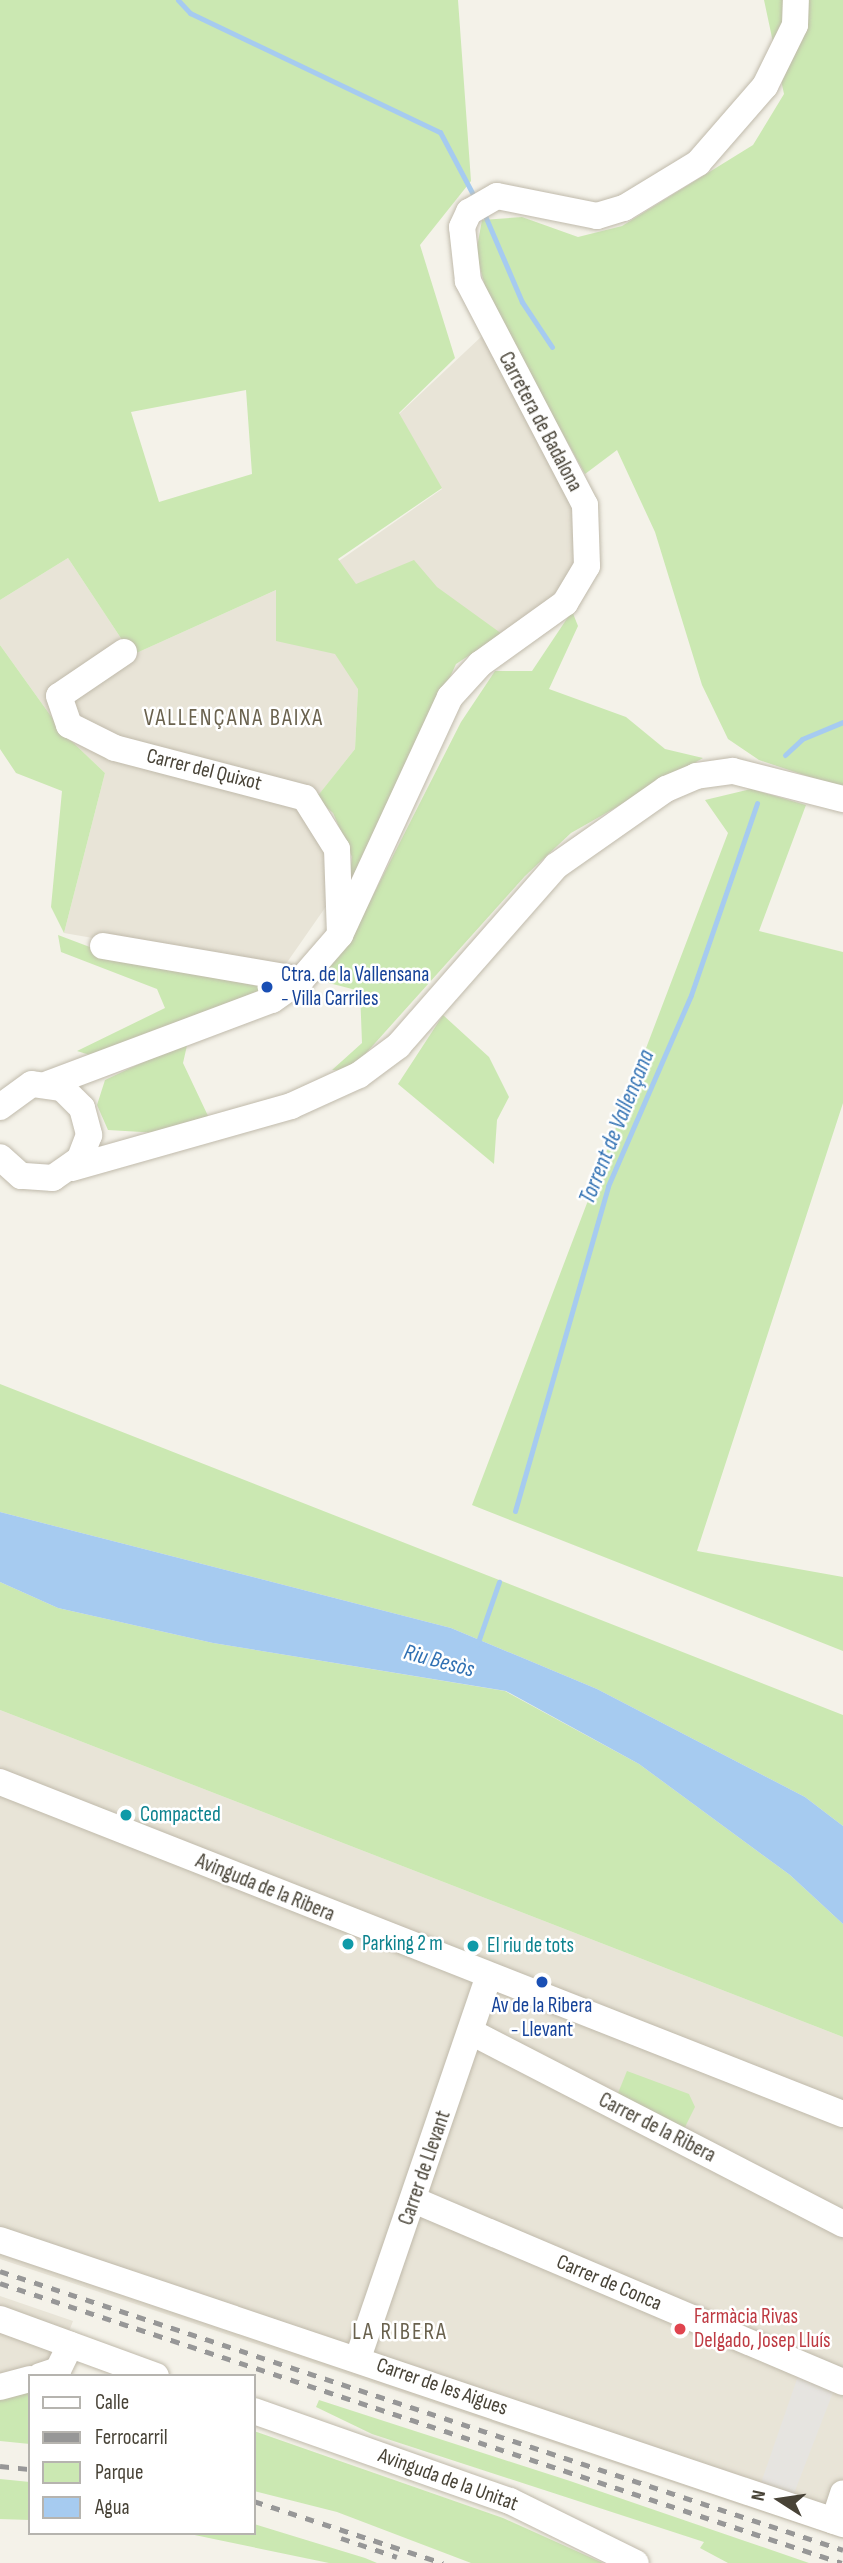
<!DOCTYPE html>
<meta charset="utf-8">
<style>
body{margin:0}
#map{position:relative;width:843px;height:2563px;overflow:hidden;background:#f4f2e9;font-family:"Sofia Sans Condensed",sans-serif}
div>[style]{position:absolute}
.residential>*{inset:0;background:#e8e4d7}
.green>*{inset:0;background:#cbe8b2}
.parking>*{inset:0;background:#e6e4e0}
.water>*{inset:0;background:#a6cbf0}
.stream>*{height:5px;margin:-2.5px;padding:0 2.5px;transform-origin:2.5px;border-radius:2.5px;background:#a6cbf0}
.roads{filter:drop-shadow(0 0 2px #c0baab) drop-shadow(0 0 2px #c0baab)}
.minor>*{height:26px;margin:-13px;padding:0 13px;transform-origin:13px;border-radius:13px;background:#fff}
.rail>*{height:5px;margin-top:-2.5px;transform-origin:0;background:repeating-linear-gradient(90deg,#979797 0 9px,transparent 0 18px)}
.dots>*{width:19px;height:19px;translate:-50% -50%;box-sizing:border-box;border:4px solid #fff;border-radius:50%}
span{translate:-50% -50%;white-space:nowrap;text-align:center;line-height:1.15;-webkit-text-stroke:5px #fff;paint-order:stroke}
.street-label{font-size:21px;color:#484337}
.transit-label{font-size:21px;color:#164399}
.left{translate:0 -50%;text-align:left}
.culture-label{font-size:21px;color:#0d838f}
.health-label{font-size:21px;color:#be3a42}
.neighbourhood-label{font-size:23px;color:#6a624e;letter-spacing:2px}
.water-label{font-size:23px;color:#3171b3;font-style:italic}
.legend{position:absolute;left:28px;top:2374px;width:228px;height:161px;box-sizing:border-box;background:#fff;border:2px solid #b6b4af;margin:0;padding:9px 12px;list-style:none;font-size:21px;color:#484337}
.legend li{display:flex;align-items:center;gap:14px;height:35px}
.legend b{width:35px;border:2px solid #b6b4af}
.north{position:absolute;left:745px;top:2465px;width:70px;height:70px;-webkit-text-stroke:5px #fff;paint-order:stroke;rotate:282deg;font-size:19px;font-weight:700;line-height:28px;text-align:center;color:#484337}
.north::after{content:'';display:block;margin:auto;width:24px;height:32px;background:#484337;clip-path:polygon(50% 0,100% 100%,50% 72%,0 100%)}
</style>
<div id="map">
<div class="residential">
<i style="clip-path:polygon(482px 336px,578px 510px,574px 570px,540px 611px,503px 639px,358px 689px,355px 749px,302px 816px,328px 854px,327px 905px,281px 971px,64px 933px,105px 773px,63px 733px,0 645px,0 600px,68px 558px,132px 655px,336px 563px,442px 489px,399px 414px)"></i>
<i style="clip-path:polygon(0 1710px,843px 2037px,843px 2539px,0 2259px)"></i>
<i style="clip-path:polygon(0 2296px,73px 2321px,52px 2376px,0 2394px)"></i>
</div>
<div class="green">
<i style="clip-path:polygon(evenodd,0 0,458px 0,471px 181px,420px 245px,455px 358px,399px 413px,442px 488px,338px 559px,356px 584px,414px 560px,437px 587px,502px 634px,456px 664px,347px 901px,352px 857px,333px 813px,316px 798px,355px 749px,358px 689px,335px 654px,276px 641px,276px 590px,132px 655px,68px 558px,0 600px,0 0,246px 390px,252px 474px,159px 502px,131px 412px,246px 390px)"></i>
<i style="clip-path:polygon(764px 0,843px 0,843px 788px,759px 760px,728px 739px,702px 685px,655px 532px,617px 450px,585px 474px,489px 301px,476px 253px,482px 220px,522px 217px,578px 237px,622px 226px,753px 145px,784px 94px)"></i>
<i style="clip-path:polygon(572px 611px,578px 626px,549px 689px,626px 717px,665px 749px,703px 758px,571px 833px,525px 876px,350px 1071px,332px 1070px,362px 1043px,360px 991px,321px 981px,363px 915px,461px 722px,495px 671px,532px 671px)"></i>
<i style="clip-path:polygon(0 645px,63px 733px,105px 773px,64px 933px,51px 907px,62px 791px,16px 773px,0 749px)"></i>
<i style="clip-path:polygon(751px 789px,806px 805px,759px 931px,843px 952px,843px 1103px,697px 1551px,843px 1577px,843px 1651px,472px 1505px,728px 833px,705px 800px)"></i>
<i style="clip-path:polygon(58px 935px,111px 955px,266px 988px,93px 1056px,77px 1051px,165px 1008px,157px 989px,61px 952px)"></i>
<i style="clip-path:polygon(443px 1015px,489px 1057px,509px 1097px,497px 1120px,494px 1164px,398px 1084px)"></i>
<i style="clip-path:polygon(188px 1041px,183px 1063px,209px 1118px,159px 1133px,108px 1130px,97px 1105px,105px 1080px)"></i>
<i style="clip-path:polygon(0 1384px,843px 1715px,843px 1826px,805px 1797px,597px 1689px,451px 1628px,0 1512px)"></i>
<i style="clip-path:polygon(0 1582px,58px 1608px,213px 1643px,505px 1691px,639px 1764px,790px 1875px,843px 1924px,843px 2037px,0 1710px)"></i>
<i style="clip-path:polygon(627px 2071px,689px 2094px,695px 2107px,682px 2133px,616px 2098px)"></i>
<i style="clip-path:polygon(30px 2384px,30px 2444px,0 2441px,0 2394px)"></i>
<i style="clip-path:polygon(319px 2400px,570px 2481px,809px 2563px,728px 2563px,700px 2548px,704px 2542px,372px 2434px,316px 2407px)"></i>
<i style="clip-path:polygon(254px 2431px,503px 2518px,603px 2563px,471px 2563px,337px 2512px,254px 2491px)"></i>
<i style="clip-path:polygon(0 2479px,30px 2482px,30px 2520px,0 2519px)"></i>
<i style="clip-path:polygon(254px 2524px,365px 2558px,377px 2563px,329px 2563px,185px 2533px,254px 2533px)"></i>
</div>
<div class="parking">
<i style="clip-path:polygon(798px 2376px,834px 2390px,793px 2496px,761px 2483px)"></i>
</div>
<div class="water">
<i style="clip-path:polygon(0 1512px,451px 1628px,597px 1689px,805px 1797px,843px 1826px,843px 1924px,790px 1875px,639px 1764px,506px 1691px,213px 1643px,58px 1608px,0 1582px)"></i>
</div>
<div class="stream">
<i style="left:178px;top:0;width:18px;rotate:47deg"></i>
<i style="left:190px;top:13px;width:277px;rotate:25.5deg"></i>
<i style="left:440px;top:132px;width:77px;rotate:62.1deg"></i>
<i style="left:483px;top:211px;width:99px;rotate:66.8deg"></i>
<i style="left:522px;top:302px;width:54px;rotate:56.3deg"></i>
<i style="left:785px;top:755px;width:23px;rotate:-43deg"></i>
<i style="left:802px;top:739px;width:44px;rotate:-22.5deg"></i>
<i style="left:515px;top:1511px;width:338px;rotate:-74deg"></i>
<i style="left:608px;top:1186px;width:208px;rotate:-66.5deg"></i>
<i style="left:691px;top:995px;width:203px;rotate:-71deg"></i>
<i style="left:477px;top:1645px;width:67px;rotate:-70.8deg"></i>
</div>
<div class="roads">
<div class="minor">
<i style="left:124px;top:652px;width:78px;rotate:145.9deg"></i>
<i style="left:59px;top:696px;width:31px;rotate:71deg"></i>
<i style="left:69px;top:725px;width:51px;rotate:26.6deg"></i>
<i style="left:115px;top:748px;width:196px;rotate:14.7deg"></i>
<i style="left:305px;top:798px;width:60px;rotate:57.9deg"></i>
<i style="left:337px;top:849px;width:84px;rotate:88deg"></i>
<i style="left:103px;top:946px;width:201px;rotate:9.7deg"></i>
<i style="left:48px;top:1084px;width:239px;rotate:-20.6deg"></i>
<i style="left:272px;top:1000px;width:35px;rotate:-35deg"></i>
<i style="left:301px;top:980px;width:60px;rotate:-49.1deg"></i>
<i style="left:340px;top:935px;width:262px;rotate:-65.2deg"></i>
<i style="left:450px;top:697px;width:45px;rotate:-47.7deg"></i>
<i style="left:480px;top:664px;width:105px;rotate:-35.7deg"></i>
<i style="left:565px;top:603px;width:43px;rotate:-59.3deg"></i>
<i style="left:587px;top:566px;width:61px;rotate:-91.9deg"></i>
<i style="left:585px;top:505px;width:253px;rotate:-117.6deg"></i>
<i style="left:468px;top:281px;width:54px;rotate:-96.3deg"></i>
<i style="left:462px;top:227px;width:17px;rotate:-65deg"></i>
<i style="left:469px;top:212px;width:32px;rotate:-30deg"></i>
<i style="left:497px;top:196px;width:102px;rotate:11.3deg"></i>
<i style="left:597px;top:216px;width:28px;rotate:-17deg"></i>
<i style="left:624px;top:208px;width:87px;rotate:-31.3deg"></i>
<i style="left:698px;top:163px;width:102px;rotate:-49deg"></i>
<i style="left:765px;top:86px;width:68px;rotate:-63.8deg"></i>
<i style="left:795px;top:25px;width:25px;rotate:-88deg"></i>
<i style="left:0;top:1107px;width:39px;rotate:-36deg"></i>
<i style="left:32px;top:1084px;width:30px;rotate:8deg"></i>
<i style="left:62px;top:1088px;width:28px;rotate:45deg"></i>
<i style="left:82px;top:1108px;width:28px;rotate:75deg"></i>
<i style="left:89px;top:1135px;width:26px;rotate:111deg"></i>
<i style="left:80px;top:1159px;width:33px;rotate:145deg"></i>
<i style="left:53px;top:1178px;width:32px;rotate:-176deg"></i>
<i style="left:21px;top:1176px;width:28px;rotate:-138deg"></i>
<i style="left:72px;top:1168px;width:228px;rotate:-15.8deg"></i>
<i style="left:291px;top:1106px;width:75px;rotate:-24.5deg"></i>
<i style="left:359px;top:1075px;width:49px;rotate:-36.6deg"></i>
<i style="left:398px;top:1046px;width:240px;rotate:-48.7deg"></i>
<i style="left:556px;top:866px;width:134px;rotate:-35deg"></i>
<i style="left:666px;top:789px;width:33px;rotate:-23deg"></i>
<i style="left:696px;top:776px;width:37px;rotate:-8deg"></i>
<i style="left:733px;top:771px;width:114px;rotate:14.3deg"></i>
<i style="left:0;top:1782px;width:906px;rotate:21.5deg"></i>
<i style="left:471px;top:2032px;width:419px;rotate:27.3deg"></i>
<i style="left:414px;top:2200px;width:466px;rotate:23deg"></i>
<i style="left:0;top:2240px;width:890px;rotate:18.62deg"></i>
<i style="left:0;top:2319px;width:166px;rotate:20.1deg"></i>
<i style="left:358px;top:2358px;width:404px;rotate:-71.1deg"></i>
<i style="left:40px;top:2376px;width:19px;rotate:-18deg"></i>
<i style="left:58px;top:2370px;width:28px;rotate:-64deg"></i>
<i style="left:0;top:2387px;width:31px;rotate:-15deg"></i>
<i style="left:254px;top:2411px;width:271px;rotate:19.4deg"></i>
<i style="left:510px;top:2501px;width:140px;rotate:26.2deg"></i>
<i style="left:834px;top:2521px;width:29px;rotate:-72deg"></i>
</div>
</div>
<div class="rail">
<i style="left:0;top:2271px;width:888px;rotate:18.31deg"></i>
<i style="left:0;top:2283px;width:887px;rotate:18.39deg"></i>
<i style="left:0;top:2466px;width:30px;rotate:6deg"></i>
<i style="left:254px;top:2501px;width:199px;rotate:18.2deg"></i>
<i style="left:341px;top:2538px;width:59px;rotate:18.7deg"></i>
</div>
<div class="dots">
<i style="left:267px;top:987px;background:#1a4fb4"></i>
<i style="left:126px;top:1815px;background:#0f9aa8"></i>
<i style="left:348px;top:1944px;background:#0f9aa8"></i>
<i style="left:473px;top:1946px;background:#0f9aa8"></i>
<i style="left:542px;top:1982px;background:#1a4fb4"></i>
<i style="left:680px;top:2329px;background:#e0444e"></i>
</div>
<div class="street-label">
<span style="left:540px;top:422px;rotate:62deg">Carretera de Badalona</span>
<span style="left:204px;top:770px;rotate:14deg">Carrer del Quixot</span>
<span style="left:265px;top:1888px;rotate:22deg">Avinguda de la Ribera</span>
<span style="left:657px;top:2128px;rotate:27deg">Carrer de la Ribera</span>
<span style="left:425px;top:2168px;rotate:-71deg">Carrer de Llevant</span>
<span style="left:609px;top:2283px;rotate:23deg">Carrer de Conca</span>
<span style="left:442px;top:2387px;rotate:19deg">Carrer de les Aigues</span>
<span style="left:448px;top:2480px;rotate:20deg">Avinguda de la Unitat</span>
</div>
<div class="transit-label">
<span class="left" style="left:281px;top:987px">Ctra. de la Vallensana<br>- Villa Carriles</span>
<span style="left:542px;top:2018px">Av de la Ribera<br>- Llevant</span>
</div>
<div class="culture-label">
<span class="left" style="left:140px;top:1815px">Compacted</span>
<span class="left" style="left:362px;top:1944px">Parking 2 m</span>
<span class="left" style="left:487px;top:1946px">El riu de tots</span>
</div>
<div class="health-label">
<span class="left" style="left:694px;top:2329px">Farmàcia Rivas<br>Delgado, Josep Lluís</span>
</div>
<div class="neighbourhood-label">
<span style="left:234px;top:718px">VALLENÇANA BAIXA</span>
<span style="left:400px;top:2332px">LA RIBERA</span>
</div>
<div class="water-label">
<span style="left:617px;top:1127px;rotate:-68deg">Torrent de Vallençana</span>
<span style="left:439px;top:1661px;rotate:15deg">Riu Besòs</span>
</div>
<ul class="legend">
<li><b style="height:9px;background:#fff"></b>Calle</li>
<li><b style="height:9px;background:#979797"></b>Ferrocarril</li>
<li><b style="height:19px;background:#cbe8b2"></b>Parque</li>
<li><b style="height:19px;background:#a6cbf0"></b>Agua</li>
</ul>
<div class="north">N</div>
</div>
